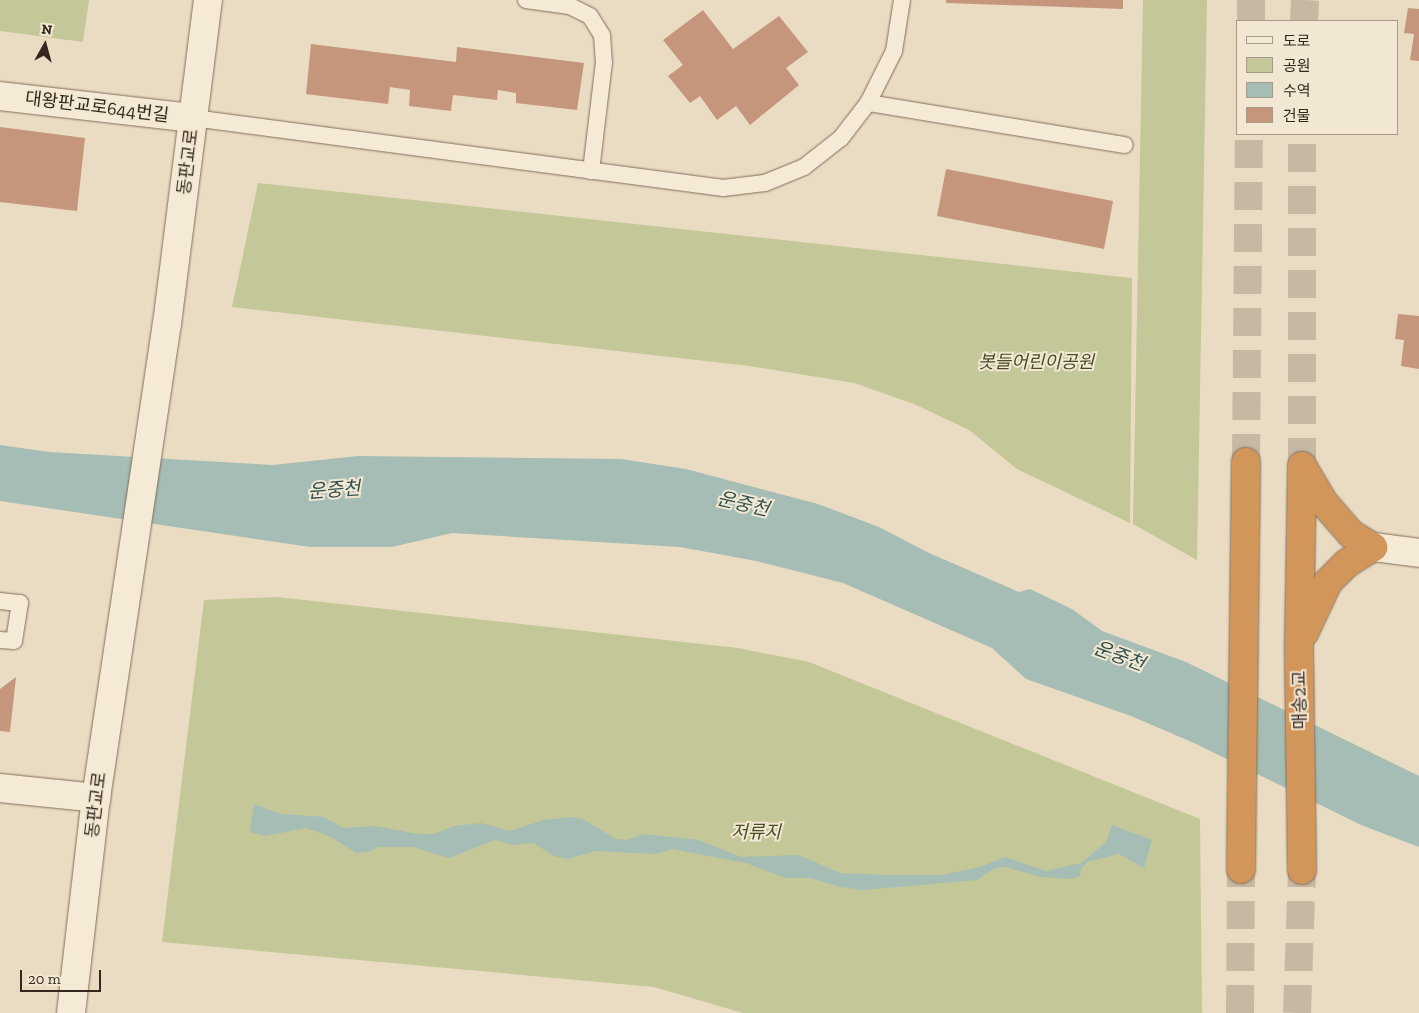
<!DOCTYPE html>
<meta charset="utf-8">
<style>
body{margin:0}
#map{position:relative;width:1419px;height:1013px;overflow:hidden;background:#eadcc3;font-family:"Zilla Slab","Noto Sans KR",serif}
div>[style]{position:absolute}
.green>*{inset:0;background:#c4c798}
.water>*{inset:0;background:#a5bdb4}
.building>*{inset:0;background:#c5967c}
.highway-tunnel>*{height:28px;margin-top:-14px;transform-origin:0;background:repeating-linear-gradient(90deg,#c6b8a2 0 28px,transparent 0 42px)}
.roads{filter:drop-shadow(0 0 1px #826e5b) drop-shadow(0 0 1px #826e5b)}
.lane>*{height:16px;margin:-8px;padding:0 8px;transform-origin:8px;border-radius:8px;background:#f5ead5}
.street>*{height:28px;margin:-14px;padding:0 14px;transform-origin:14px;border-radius:14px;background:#f5ead5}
.secondary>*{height:28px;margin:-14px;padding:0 14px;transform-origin:14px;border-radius:14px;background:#f5ead5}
.highway>*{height:28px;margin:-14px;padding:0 14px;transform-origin:14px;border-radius:14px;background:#d3965a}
span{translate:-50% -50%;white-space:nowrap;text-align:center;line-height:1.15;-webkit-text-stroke:4px #f2e7d2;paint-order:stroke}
.street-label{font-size:18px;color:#34271e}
.park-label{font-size:18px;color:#474e27;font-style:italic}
.water-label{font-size:19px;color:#2f524e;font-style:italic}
.legend{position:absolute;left:1236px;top:20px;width:162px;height:115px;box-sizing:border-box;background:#f2e7d2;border:1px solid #a69a8a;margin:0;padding:6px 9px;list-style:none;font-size:15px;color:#34271e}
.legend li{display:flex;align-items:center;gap:10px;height:25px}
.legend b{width:25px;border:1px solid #a69a8a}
.north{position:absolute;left:20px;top:20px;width:50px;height:50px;-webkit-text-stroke:4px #f2e7d2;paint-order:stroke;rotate:7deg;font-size:14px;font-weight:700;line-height:20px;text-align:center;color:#34271e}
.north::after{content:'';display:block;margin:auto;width:18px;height:22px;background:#34271e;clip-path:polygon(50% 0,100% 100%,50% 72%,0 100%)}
.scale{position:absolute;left:20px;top:970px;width:81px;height:22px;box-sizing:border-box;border:2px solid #34271e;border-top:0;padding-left:6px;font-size:15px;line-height:18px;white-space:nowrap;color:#34271e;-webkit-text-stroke:4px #f2e7d2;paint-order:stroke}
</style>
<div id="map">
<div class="green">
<i style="clip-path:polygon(0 0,89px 0,83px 42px,0 31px)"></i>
<i style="clip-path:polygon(1143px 0,1207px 0,1197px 560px,1133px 524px)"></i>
<i style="clip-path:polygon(258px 183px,1132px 278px,1130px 523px,1017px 469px,969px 430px,914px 404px,854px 383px,749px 366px,232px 307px)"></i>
<i style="clip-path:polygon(277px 597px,738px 648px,809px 662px,1200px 819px,1202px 1013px,743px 1013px,654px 987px,162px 942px,204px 600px)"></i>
</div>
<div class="water">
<i style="clip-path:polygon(0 445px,49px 452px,273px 465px,358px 456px,621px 459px,686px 469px,818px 504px,879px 527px,929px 553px,1019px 592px,1030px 589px,1072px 609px,1102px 631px,1186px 662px,1419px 776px,1419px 847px,1361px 825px,1194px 743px,1131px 716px,1026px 679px,992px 648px,843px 583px,756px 561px,680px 547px,452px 533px,392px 547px,310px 547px,0 501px)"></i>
<i style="clip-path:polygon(254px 804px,281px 814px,324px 817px,343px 828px,375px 826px,418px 834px,434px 834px,454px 826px,481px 823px,510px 831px,544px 820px,572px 817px,583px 819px,616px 839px,627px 840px,643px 834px,699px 840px,741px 857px,799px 855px,840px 873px,888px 875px,941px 875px,980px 867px,1005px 857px,1046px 871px,1081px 863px,1106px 842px,1112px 825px,1152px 840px,1144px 868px,1119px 854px,1087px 862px,1081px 869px,1080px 876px,1071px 879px,1041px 877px,1005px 867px,995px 868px,977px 880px,863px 890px,840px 887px,810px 878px,785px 878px,746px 863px,672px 849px,655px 854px,596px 851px,568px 859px,554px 856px,533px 843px,513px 845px,495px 840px,449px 858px,413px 847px,378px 847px,368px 852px,356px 853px,331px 837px,306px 828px,265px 836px,250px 832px)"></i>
</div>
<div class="building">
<i style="clip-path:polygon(946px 0,1123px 0,1123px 9px,946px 3px)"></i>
<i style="clip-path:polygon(1408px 8px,1419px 9px,1419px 61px,1410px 60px,1414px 34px,1404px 33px)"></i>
<i style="clip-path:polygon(703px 10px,733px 49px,779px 16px,808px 52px,786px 68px,799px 85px,750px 125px,736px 106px,717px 120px,700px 96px,690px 103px,668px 76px,683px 65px,663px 40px)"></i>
<i style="clip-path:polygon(311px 44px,456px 62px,457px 47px,584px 63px,577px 110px,516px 103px,516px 93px,498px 90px,497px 100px,453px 95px,451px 111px,409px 106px,410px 90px,390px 87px,388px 104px,306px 94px)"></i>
<i style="clip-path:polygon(0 127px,85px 138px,77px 211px,0 202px)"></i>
<i style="clip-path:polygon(946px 169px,1113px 201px,1104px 249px,937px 216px)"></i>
<i style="clip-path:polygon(1398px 314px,1419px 316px,1419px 369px,1401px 366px,1404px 340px,1395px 339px)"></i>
<i style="clip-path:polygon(16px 677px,10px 732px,0 731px,0 689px)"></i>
</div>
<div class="highway-tunnel">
<i style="left:1251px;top:21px;width:21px;rotate:-90deg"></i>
<i style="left:1304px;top:21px;width:21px;rotate:-87deg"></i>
<i style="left:1246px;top:462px;width:328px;rotate:-89.5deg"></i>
<i style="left:1302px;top:466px;width:332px;rotate:-90deg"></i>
<i style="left:1240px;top:1013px;width:144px;rotate:-89.6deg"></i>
<i style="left:1297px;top:1013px;width:143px;rotate:-88deg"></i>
</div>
<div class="roads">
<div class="lane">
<i style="left:526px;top:0;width:44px;rotate:7.8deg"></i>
<i style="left:570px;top:6px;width:22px;rotate:27deg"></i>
<i style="left:590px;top:16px;width:22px;rotate:58deg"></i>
<i style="left:602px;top:35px;width:27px;rotate:86deg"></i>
<i style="left:604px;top:62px;width:110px;rotate:96.8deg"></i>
<i style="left:868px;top:103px;width:260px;rotate:9.3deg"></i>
<i style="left:193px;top:118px;width:535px;rotate:7.52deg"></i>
<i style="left:723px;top:188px;width:42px;rotate:-6.8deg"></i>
<i style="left:765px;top:183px;width:42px;rotate:-22.3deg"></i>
<i style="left:804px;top:167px;width:47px;rotate:-38.1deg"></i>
<i style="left:841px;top:138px;width:44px;rotate:-52.4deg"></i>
<i style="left:868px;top:103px;width:58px;rotate:-63.4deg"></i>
<i style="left:894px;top:51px;width:52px;rotate:-81.1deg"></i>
<i style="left:0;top:601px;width:20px;rotate:6deg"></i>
<i style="left:20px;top:603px;width:38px;rotate:99deg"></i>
<i style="left:14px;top:641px;width:14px;rotate:-176deg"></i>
</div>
<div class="street">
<i style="left:0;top:788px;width:97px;rotate:5.9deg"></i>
</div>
<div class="secondary">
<i style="left:0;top:96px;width:194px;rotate:6.5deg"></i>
<i style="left:1373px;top:547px;width:46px;rotate:7.4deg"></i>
<i style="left:71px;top:1013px;width:216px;rotate:-83.4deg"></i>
<i style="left:96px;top:798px;width:479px;rotate:-81.5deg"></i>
<i style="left:167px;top:324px;width:327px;rotate:-82.8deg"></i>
</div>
<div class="highway">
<i style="left:1302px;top:466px;width:43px;rotate:59.3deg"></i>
<i style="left:1324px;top:503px;width:41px;rotate:48.9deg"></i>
<i style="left:1351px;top:534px;width:26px;rotate:31deg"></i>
<i style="left:1373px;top:547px;width:31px;rotate:148deg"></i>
<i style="left:1347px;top:563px;width:27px;rotate:135deg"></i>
<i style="left:1328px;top:582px;width:56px;rotate:115.2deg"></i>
<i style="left:1241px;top:869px;width:407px;rotate:-89.3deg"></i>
<i style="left:1302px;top:870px;width:226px;rotate:-90.8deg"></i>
<i style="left:1299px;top:644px;width:178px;rotate:-89deg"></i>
</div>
</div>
<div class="street-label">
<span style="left:97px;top:107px;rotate:7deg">대왕판교로644번길</span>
<span style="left:188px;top:162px;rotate:-83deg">동판교로</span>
<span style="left:1300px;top:700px;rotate:-91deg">매송2교</span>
<span style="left:96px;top:805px;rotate:-83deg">동판교로</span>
</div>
<div class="park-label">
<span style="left:1036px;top:362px">봇들어린이공원</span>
<span style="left:756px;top:832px">저류지</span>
</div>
<div class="water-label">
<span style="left:334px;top:490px;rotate:-4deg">운중천</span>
<span style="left:743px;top:504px;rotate:13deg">운중천</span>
<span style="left:1119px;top:656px;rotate:20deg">운중천</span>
</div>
<ul class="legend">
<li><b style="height:6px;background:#f5ead5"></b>도로</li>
<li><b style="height:14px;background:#c4c798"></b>공원</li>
<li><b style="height:14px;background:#a5bdb4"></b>수역</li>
<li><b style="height:14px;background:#c5967c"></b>건물</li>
</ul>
<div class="north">N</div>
<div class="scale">20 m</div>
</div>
